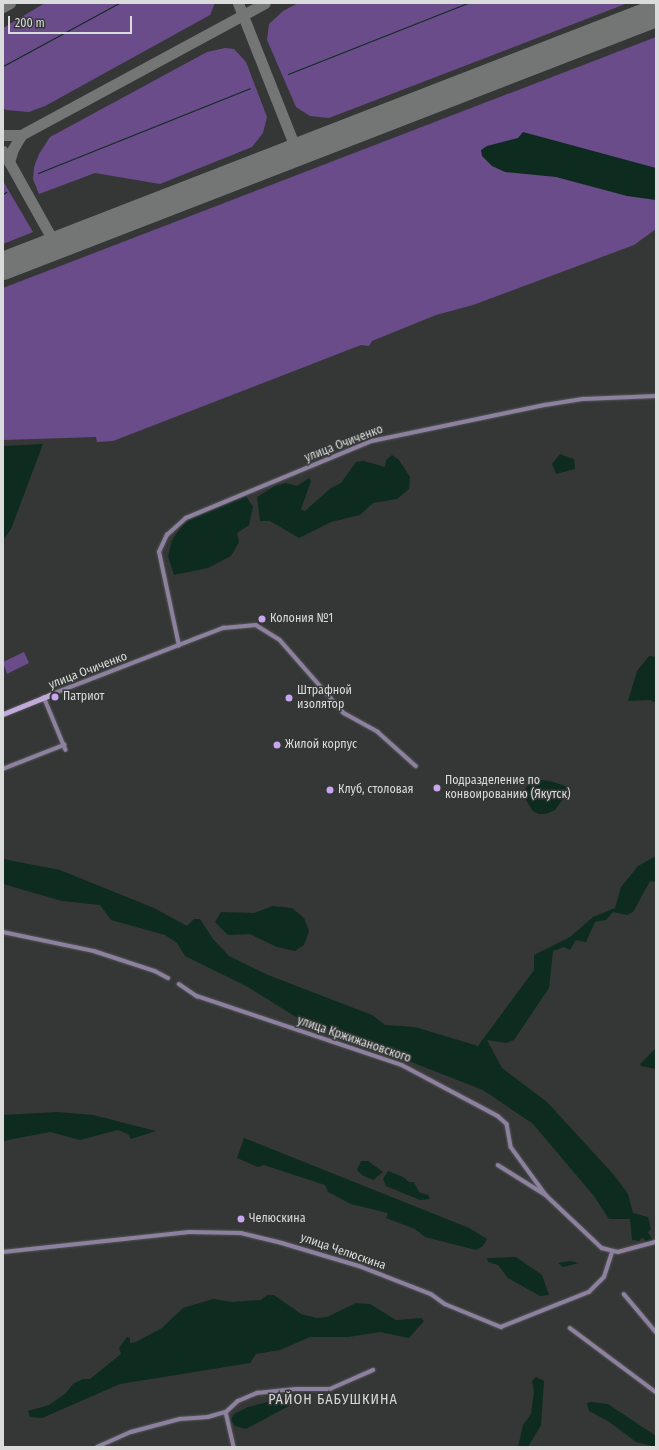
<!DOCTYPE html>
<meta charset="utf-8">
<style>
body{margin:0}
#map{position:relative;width:659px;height:1450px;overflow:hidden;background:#343736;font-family:"Fira Sans Condensed",sans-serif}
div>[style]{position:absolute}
.green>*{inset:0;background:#6b4c8a}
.water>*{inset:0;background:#0d2b1f}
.stream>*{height:1px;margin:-0.5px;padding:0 0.5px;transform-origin:0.5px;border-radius:0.5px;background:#0d2b1f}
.river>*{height:7px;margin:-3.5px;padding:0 3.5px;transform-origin:3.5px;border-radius:3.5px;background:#0d2b1f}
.taxiway>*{height:11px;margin:-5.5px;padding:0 5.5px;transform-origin:5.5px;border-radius:5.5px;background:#747676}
.runway>*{height:28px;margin:-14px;padding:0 14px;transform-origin:14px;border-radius:14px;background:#747676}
.roads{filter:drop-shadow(0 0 1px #525554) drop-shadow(0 0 1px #525554)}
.street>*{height:3.5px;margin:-1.75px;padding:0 1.75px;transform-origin:1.75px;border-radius:1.75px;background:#8e809f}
.secondary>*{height:5px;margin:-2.5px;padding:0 2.5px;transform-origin:2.5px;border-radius:2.5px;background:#c0aada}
.dots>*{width:11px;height:11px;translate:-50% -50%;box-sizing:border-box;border:2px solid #343736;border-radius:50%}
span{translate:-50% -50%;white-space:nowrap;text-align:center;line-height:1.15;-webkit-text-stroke:3px #343736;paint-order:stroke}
.street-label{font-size:12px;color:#dadcdb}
.poi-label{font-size:12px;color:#dadcdb}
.left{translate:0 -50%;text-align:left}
.quarter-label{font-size:14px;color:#d4d7d6;letter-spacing:1px}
.frame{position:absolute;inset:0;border:4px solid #dadcdb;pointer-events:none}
.scale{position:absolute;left:8px;top:16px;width:124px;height:18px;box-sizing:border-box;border:2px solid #dadcdb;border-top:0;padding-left:5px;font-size:12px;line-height:14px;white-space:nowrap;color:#dadcdb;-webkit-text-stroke:3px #343736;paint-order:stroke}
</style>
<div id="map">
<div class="green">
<i style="clip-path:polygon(45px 3px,215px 3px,210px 15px,45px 106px,29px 112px,6px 110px,3px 108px,3px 28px)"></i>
<i style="clip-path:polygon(298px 3px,628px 3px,329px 118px,310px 116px,296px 107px,267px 40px,269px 24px,283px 11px)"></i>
<i style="clip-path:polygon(656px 37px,656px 229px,634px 245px,473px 305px,436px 315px,372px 341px,369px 346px,361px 345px,113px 441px,97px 442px,96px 437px,3px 440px,3px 288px)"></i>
<i style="clip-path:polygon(225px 48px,234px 49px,246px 62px,267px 117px,263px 133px,252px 147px,160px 184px,95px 173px,39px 194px,33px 179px,34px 167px,39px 154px,50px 137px,207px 52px)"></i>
<i style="clip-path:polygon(3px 181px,33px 232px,3px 244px)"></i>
<i style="clip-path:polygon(24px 652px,29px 663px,7px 674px,3px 662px)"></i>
</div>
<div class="water">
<i style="clip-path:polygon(523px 132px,656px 168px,656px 200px,627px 196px,556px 177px,505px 172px,492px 166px,482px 156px,481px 150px,487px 146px,518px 138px)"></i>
<i style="clip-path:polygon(43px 444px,11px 529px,3px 540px,3px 446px)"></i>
<i style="clip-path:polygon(560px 454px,574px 459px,575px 469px,556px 474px,552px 464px)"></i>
<i style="clip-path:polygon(392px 455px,399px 460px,410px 477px,409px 489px,397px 499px,373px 503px,360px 515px,331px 522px,299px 538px,270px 521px,260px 521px,257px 497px,275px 486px,286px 483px,297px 486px,309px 478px,311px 481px,301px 509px,305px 511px,331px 488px,341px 483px,356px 462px,364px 461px,385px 467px,386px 460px)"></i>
<i style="clip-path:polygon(246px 496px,253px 507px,249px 525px,237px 533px,239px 542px,231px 556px,208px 568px,174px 575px,168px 556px,172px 540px,181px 527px,189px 520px)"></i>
<i style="clip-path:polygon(649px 656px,656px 657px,656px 703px,650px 700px,628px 701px,637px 671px)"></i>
<i style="clip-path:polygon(530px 779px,550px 781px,571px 788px,555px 810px,546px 814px,538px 814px,532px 810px,523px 795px)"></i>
<i style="clip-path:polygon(656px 856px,656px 882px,650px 881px,633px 912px,627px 915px,613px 912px,606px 920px,595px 922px,586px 942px,576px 940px,570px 950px,564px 947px,553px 951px,549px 988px,514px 1040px,506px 1043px,487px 1040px,502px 1068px,547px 1102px,614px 1175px,628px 1194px,633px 1213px,648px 1217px,651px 1229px,639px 1241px,632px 1240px,630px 1219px,609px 1219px,594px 1196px,533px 1124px,483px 1090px,296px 1017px,248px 987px,185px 956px,177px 943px,165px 935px,111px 920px,100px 905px,62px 901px,3px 884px,3px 859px,60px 870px,154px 908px,187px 926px,194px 919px,200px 919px,213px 939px,229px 956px,268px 975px,372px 1015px,385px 1025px,415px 1027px,478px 1046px,534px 970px,534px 955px,570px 937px,593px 917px,615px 908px,621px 887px,638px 866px)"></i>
<i style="clip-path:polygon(273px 906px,292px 908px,304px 918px,309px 931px,304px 945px,295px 951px,277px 947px,250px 934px,228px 935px,215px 922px,221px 912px,254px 913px)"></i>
<i style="clip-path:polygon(656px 1048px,656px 1069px,641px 1066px,640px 1064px)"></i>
<i style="clip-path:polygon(58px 1112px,93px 1115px,156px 1131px,131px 1139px,128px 1134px,118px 1130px,80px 1140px,50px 1132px,3px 1141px,3px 1115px)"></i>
<i style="clip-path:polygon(244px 1138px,469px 1228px,487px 1239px,483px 1246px,476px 1250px,425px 1237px,415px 1229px,386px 1218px,388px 1213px,351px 1204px,328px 1192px,325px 1185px,264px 1165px,258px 1167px,237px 1158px)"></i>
<i style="clip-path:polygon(361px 1161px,368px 1161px,383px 1172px,373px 1180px,362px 1175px,357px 1170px)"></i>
<i style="clip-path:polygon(388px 1171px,403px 1177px,409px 1182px,414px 1182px,419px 1192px,428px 1195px,430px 1199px,420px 1200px,386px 1186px,383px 1179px)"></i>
<i style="clip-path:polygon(516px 1257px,542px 1275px,549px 1295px,540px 1296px,508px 1278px,498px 1265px,488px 1262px,487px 1258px)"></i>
<i style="clip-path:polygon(570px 1261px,579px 1263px,563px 1267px,558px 1263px)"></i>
<i style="clip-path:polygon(267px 1295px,274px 1295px,301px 1314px,317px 1318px,327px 1317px,356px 1303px,370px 1304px,396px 1320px,421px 1318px,424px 1321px,409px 1338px,380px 1332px,348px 1337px,310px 1337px,280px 1350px,256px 1354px,250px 1363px,120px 1384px,42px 1418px,30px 1417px,28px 1411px,49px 1405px,66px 1393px,73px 1384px,83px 1379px,90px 1379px,111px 1362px,121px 1354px,119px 1348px,127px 1337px,130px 1338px,130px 1343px,136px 1342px,162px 1328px,183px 1308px,213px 1299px,232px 1302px,261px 1300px)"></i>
<i style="clip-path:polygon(536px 1377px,544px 1381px,541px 1425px,528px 1447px,518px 1447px,523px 1425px,531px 1414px,534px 1392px,532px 1381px)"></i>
<i style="clip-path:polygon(283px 1398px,290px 1401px,289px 1406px,246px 1429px,235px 1426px,231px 1420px,234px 1414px,248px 1407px)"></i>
<i style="clip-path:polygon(591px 1402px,608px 1404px,656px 1436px,656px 1447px,636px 1442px,608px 1421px,589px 1411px,587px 1403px)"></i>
</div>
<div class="stream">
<i style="left:3px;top:66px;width:132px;rotate:-28.5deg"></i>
<i style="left:288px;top:74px;width:193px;rotate:-21.6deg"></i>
<i style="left:38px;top:173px;width:228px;rotate:-21.8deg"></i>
<i style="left:3px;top:194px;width:4px;rotate:-34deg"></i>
</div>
<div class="river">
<i style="left:640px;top:1227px;width:14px;rotate:56deg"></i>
</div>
<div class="taxiway">
<i style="left:238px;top:3px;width:160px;rotate:68.4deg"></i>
<i style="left:3px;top:7px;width:8px;rotate:-30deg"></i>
<i style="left:3px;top:135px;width:18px"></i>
<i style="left:3px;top:151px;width:109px;rotate:60.8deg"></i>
<i style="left:9px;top:162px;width:14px;rotate:-73deg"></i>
<i style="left:13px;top:149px;width:16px;rotate:-60deg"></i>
<i style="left:21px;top:135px;width:277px;rotate:-28.4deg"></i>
</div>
<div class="runway">
<i style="left:3px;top:266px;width:700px;rotate:-21.18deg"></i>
</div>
<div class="roads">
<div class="street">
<i style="left:179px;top:646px;width:96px;rotate:-102deg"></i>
<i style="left:159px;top:552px;width:19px;rotate:-65deg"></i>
<i style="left:167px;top:535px;width:25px;rotate:-42deg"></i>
<i style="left:186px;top:518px;width:201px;rotate:-22.5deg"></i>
<i style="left:372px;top:441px;width:177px;rotate:-11.8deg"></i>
<i style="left:545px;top:405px;width:39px;rotate:-9deg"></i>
<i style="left:584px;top:399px;width:72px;rotate:-2.4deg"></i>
<i style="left:50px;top:695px;width:186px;rotate:-21.2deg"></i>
<i style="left:223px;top:628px;width:33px;rotate:-5deg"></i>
<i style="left:256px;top:625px;width:28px;rotate:32deg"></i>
<i style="left:280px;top:640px;width:97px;rotate:48.8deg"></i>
<i style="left:344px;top:713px;width:39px;rotate:29deg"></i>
<i style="left:378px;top:732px;width:51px;rotate:41.8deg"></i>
<i style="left:44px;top:697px;width:57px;rotate:67.5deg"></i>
<i style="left:3px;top:769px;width:66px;rotate:-21.5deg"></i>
<i style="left:3px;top:932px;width:93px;rotate:11.8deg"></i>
<i style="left:94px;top:951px;width:64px;rotate:18.2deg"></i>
<i style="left:155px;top:971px;width:15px;rotate:28deg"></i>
<i style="left:179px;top:984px;width:22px;rotate:34deg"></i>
<i style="left:197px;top:996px;width:216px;rotate:18.6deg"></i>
<i style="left:402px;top:1065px;width:109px;rotate:28deg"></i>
<i style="left:498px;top:1116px;width:12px;rotate:42deg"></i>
<i style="left:507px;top:1124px;width:23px;rotate:80deg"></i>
<i style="left:511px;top:1147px;width:59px;rotate:53.9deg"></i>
<i style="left:498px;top:1165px;width:57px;rotate:32deg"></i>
<i style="left:546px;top:1195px;width:77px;rotate:43.4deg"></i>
<i style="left:602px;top:1248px;width:16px;rotate:14deg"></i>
<i style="left:618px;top:1252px;width:39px;rotate:-15deg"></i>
<i style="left:3px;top:1252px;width:187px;rotate:-6.1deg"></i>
<i style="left:189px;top:1232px;width:52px;rotate:1.1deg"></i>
<i style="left:241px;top:1233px;width:42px;rotate:13.7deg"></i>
<i style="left:282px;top:1243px;width:80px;rotate:16.6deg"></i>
<i style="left:359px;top:1266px;width:77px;rotate:21.3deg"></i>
<i style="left:431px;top:1294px;width:17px;rotate:36deg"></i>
<i style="left:445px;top:1304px;width:61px;rotate:22.3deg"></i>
<i style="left:501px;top:1327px;width:95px;rotate:-21.7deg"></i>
<i style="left:589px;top:1292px;width:21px;rotate:-45deg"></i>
<i style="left:604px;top:1277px;width:26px;rotate:-72deg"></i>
<i style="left:624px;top:1294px;width:50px;rotate:49.9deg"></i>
<i style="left:570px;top:1328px;width:107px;rotate:36.7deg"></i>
<i style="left:226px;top:1412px;width:36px;rotate:77deg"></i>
<i style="left:97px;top:1447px;width:37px;rotate:-24deg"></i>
<i style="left:131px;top:1432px;width:51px;rotate:-14.9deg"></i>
<i style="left:180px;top:1419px;width:28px;rotate:-4deg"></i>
<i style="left:208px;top:1417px;width:19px;rotate:-16deg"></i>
<i style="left:226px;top:1412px;width:16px;rotate:-43deg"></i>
<i style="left:238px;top:1401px;width:21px;rotate:-23deg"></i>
<i style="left:257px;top:1393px;width:39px;rotate:-6deg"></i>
<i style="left:296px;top:1389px;width:34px"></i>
<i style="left:330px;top:1389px;width:47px;rotate:-23.8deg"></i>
</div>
<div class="secondary">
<i style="left:3px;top:714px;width:51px;rotate:-22deg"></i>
</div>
</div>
<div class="dots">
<i style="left:262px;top:619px;background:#c8a5ee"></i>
<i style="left:55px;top:697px;background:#c8a5ee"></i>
<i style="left:289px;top:698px;background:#c8a5ee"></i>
<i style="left:277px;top:745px;background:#c8a5ee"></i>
<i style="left:437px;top:788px;background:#c8a5ee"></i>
<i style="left:330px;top:790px;background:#c8a5ee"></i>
<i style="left:241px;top:1219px;background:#c8a5ee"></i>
</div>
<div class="street-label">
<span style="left:344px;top:444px;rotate:-21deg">улица Очиченко</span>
<span style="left:88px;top:671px;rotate:-21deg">улица Очиченко</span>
<span style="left:354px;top:1040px;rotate:19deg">улица Кржижановского</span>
<span style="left:343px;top:1252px;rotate:19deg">улица Челюскина</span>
</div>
<div class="poi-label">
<span class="left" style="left:270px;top:619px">Колония №1</span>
<span class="left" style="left:297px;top:698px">Штрафной<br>изолятор</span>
<span class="left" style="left:63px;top:697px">Патриот</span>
<span class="left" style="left:285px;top:745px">Жилой корпус</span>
<span class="left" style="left:445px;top:788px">Подразделение по<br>конвоированию (Якутск)</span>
<span class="left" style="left:338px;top:790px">Клуб, столовая</span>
<span class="left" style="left:249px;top:1219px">Челюскина</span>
</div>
<div class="quarter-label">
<span style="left:333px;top:1400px">РАЙОН БАБУШКИНА</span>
</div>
<div class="frame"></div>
<div class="scale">200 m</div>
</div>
